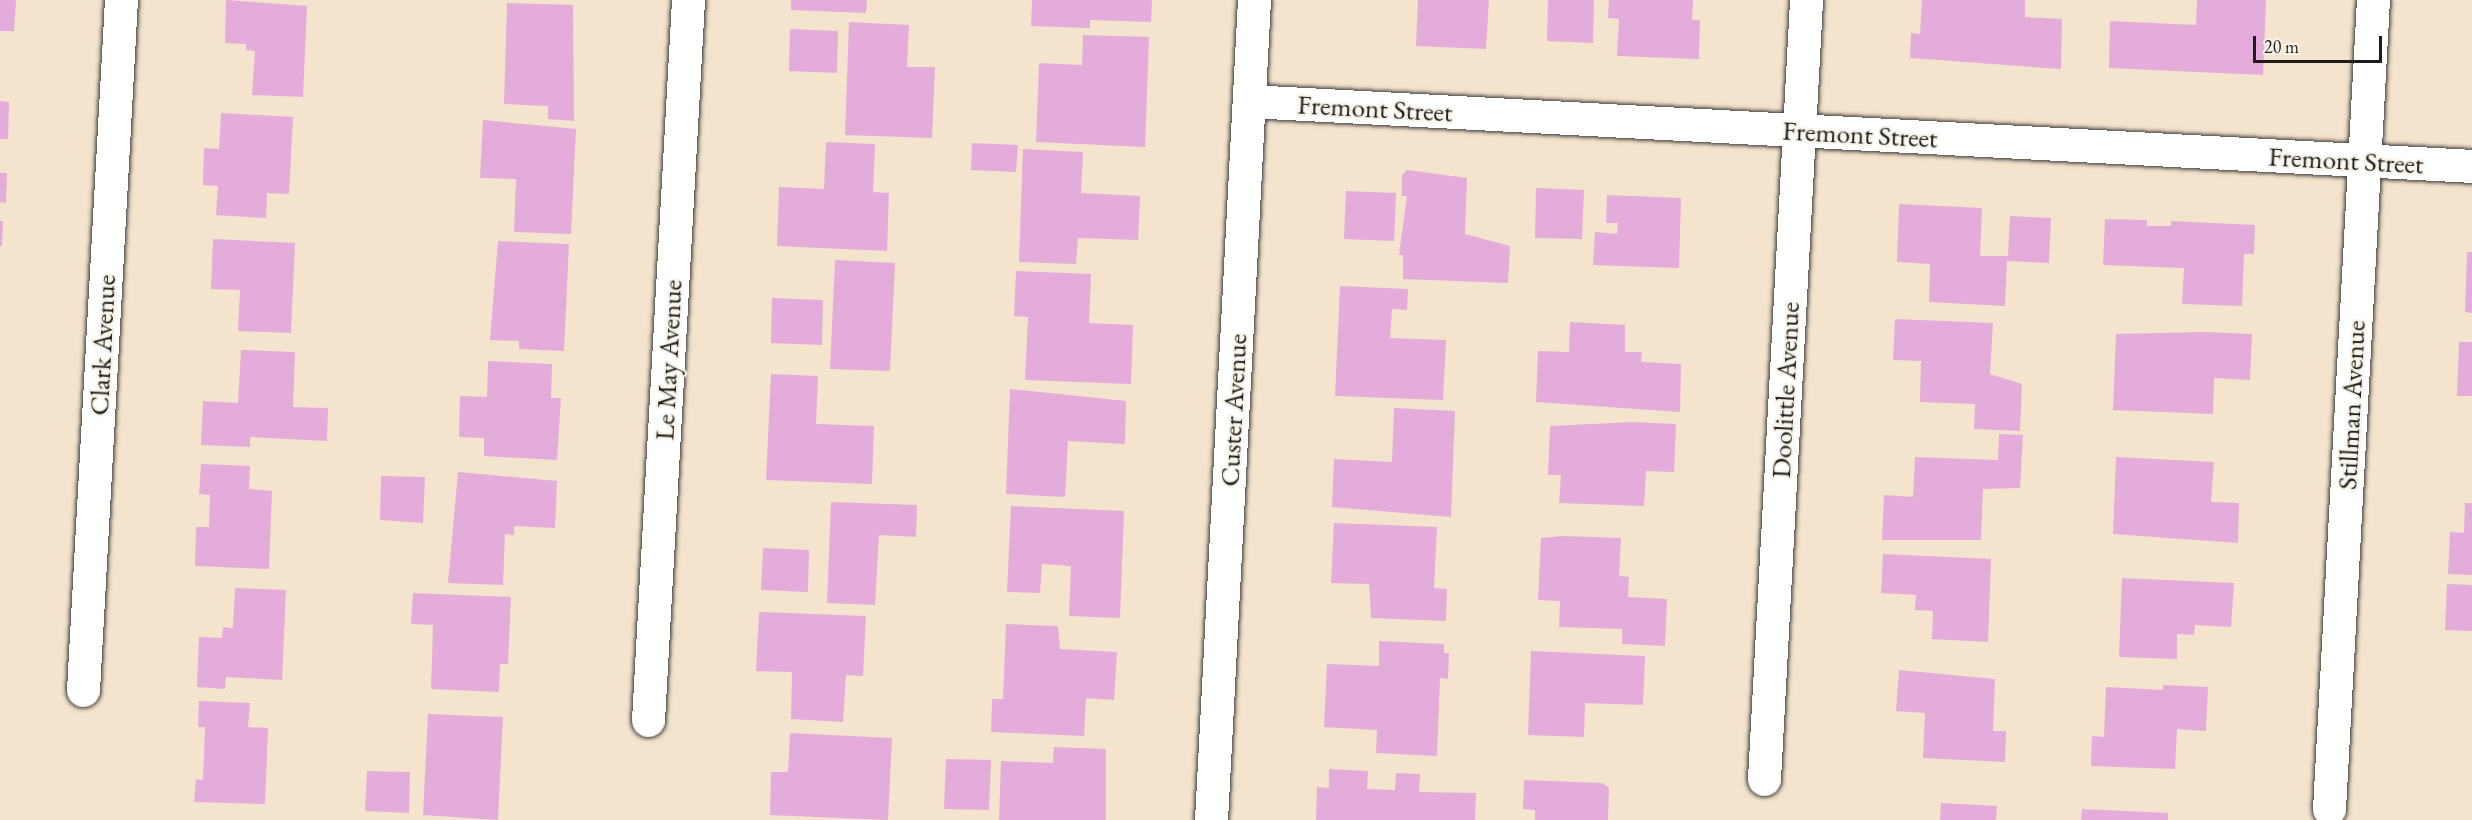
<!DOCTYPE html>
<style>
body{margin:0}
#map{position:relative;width:2472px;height:820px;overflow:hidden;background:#f4e4cd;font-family:"EB Garamond",serif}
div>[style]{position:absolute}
.building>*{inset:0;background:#e4acda}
.roads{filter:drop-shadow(0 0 2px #3c3a37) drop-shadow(0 0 2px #3c3a37)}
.minor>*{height:33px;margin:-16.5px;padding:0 16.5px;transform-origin:16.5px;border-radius:16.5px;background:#fff}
span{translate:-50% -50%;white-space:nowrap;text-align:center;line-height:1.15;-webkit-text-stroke:4.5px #f7f3e8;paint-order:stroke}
.street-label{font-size:27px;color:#1c1c1c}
.scale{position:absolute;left:2253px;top:36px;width:129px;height:27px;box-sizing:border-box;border:3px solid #1c1c1c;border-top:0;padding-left:8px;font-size:18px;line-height:21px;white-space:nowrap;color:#1c1c1c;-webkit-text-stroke:4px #f7f3e8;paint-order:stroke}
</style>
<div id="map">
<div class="building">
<i style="clip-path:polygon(0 0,16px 0,14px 31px,0 31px)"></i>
<i style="clip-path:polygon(226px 0,307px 6px,303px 97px,252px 95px,255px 51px,246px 50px,246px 44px,225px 43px)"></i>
<i style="clip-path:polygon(791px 0,867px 0,866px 13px,791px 10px)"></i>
<i style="clip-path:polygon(1032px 0,1152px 0,1151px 22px,1090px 20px,1090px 28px,1031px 26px)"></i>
<i style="clip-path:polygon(1418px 0,1489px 0,1486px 49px,1416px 46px)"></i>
<i style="clip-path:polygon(1548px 0,1594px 0,1593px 43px,1547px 41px)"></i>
<i style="clip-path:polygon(1609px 0,1693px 0,1692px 20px,1700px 20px,1699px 59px,1617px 56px,1619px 19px,1608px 18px)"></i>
<i style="clip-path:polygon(1922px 0,2025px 0,2025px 17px,2062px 19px,2061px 69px,1910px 58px,1911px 33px,1920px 34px)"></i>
<i style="clip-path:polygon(2197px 0,2266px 0,2263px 75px,2109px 68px,2110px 21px,2196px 25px)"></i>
<i style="clip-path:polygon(507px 3px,573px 5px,574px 121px,548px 119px,548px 106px,504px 104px)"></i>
<i style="clip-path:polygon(849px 22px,909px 25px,907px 67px,935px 67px,932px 138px,845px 135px)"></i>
<i style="clip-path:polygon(790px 29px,838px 31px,837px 73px,789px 71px)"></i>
<i style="clip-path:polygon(1083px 35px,1149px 37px,1145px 147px,1036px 142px,1039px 63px,1082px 65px)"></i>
<i style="clip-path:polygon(0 101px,9px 102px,8px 139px,0 139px)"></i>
<i style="clip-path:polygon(221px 113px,293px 117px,289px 194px,267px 193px,266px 218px,216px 215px,218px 186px,203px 185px,204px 148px,219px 149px)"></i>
<i style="clip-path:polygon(483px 120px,576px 129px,571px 234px,514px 232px,516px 179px,480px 178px)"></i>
<i style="clip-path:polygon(826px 142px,875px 144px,873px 192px,889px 193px,887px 251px,777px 246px,779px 187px,824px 189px)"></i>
<i style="clip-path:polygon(972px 143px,1018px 145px,1016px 172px,971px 170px)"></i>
<i style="clip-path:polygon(1023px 149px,1083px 152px,1081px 193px,1140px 196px,1138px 240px,1078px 238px,1076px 264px,1019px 262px)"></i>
<i style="clip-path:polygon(1407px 170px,1467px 178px,1465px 234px,1510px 246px,1508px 283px,1403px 279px,1403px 255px,1399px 255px,1407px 196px,1402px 196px,1402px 175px)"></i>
<i style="clip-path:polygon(0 173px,7px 173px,6px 203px,0 202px)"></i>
<i style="clip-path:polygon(1536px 188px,1584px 190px,1582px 239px,1535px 238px)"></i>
<i style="clip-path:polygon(1346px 191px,1396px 193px,1394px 241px,1344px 239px)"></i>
<i style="clip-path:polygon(1607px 195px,1681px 198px,1679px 268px,1593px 265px,1595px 232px,1617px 234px,1618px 223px,1606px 223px)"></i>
<i style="clip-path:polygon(1899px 204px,1982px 208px,1980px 256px,2008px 256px,2010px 216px,2051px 218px,2049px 263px,2007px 261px,2005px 306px,1929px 302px,1930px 264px,1897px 262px)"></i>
<i style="clip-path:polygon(2105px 219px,2147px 220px,2147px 226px,2171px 226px,2171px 221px,2255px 225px,2254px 254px,2244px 254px,2242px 306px,2182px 304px,2184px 268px,2103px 265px)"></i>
<i style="clip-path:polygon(0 221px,3px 221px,2px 246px,0 246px)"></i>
<i style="clip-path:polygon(213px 239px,295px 243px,291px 333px,238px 331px,240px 290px,211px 289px)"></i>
<i style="clip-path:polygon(498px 241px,569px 244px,564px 351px,519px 349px,519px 341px,490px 340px)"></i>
<i style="clip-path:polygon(2467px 252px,2472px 252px,2472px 313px,2465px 312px)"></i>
<i style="clip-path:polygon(835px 260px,895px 263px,890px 371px,830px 369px)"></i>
<i style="clip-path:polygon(1016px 271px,1091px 274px,1089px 323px,1133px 325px,1131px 384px,1025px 380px,1028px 317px,1014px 316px)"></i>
<i style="clip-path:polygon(1340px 286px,1408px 289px,1407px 310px,1392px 309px,1390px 338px,1446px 340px,1443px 400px,1335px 396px)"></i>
<i style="clip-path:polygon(772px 298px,823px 300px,822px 345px,771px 343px)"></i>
<i style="clip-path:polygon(1895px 319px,1993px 323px,1990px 374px,2022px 384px,2020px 431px,1974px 429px,1975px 404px,1920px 402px,1921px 361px,1893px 360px)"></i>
<i style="clip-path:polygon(1570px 322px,1625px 325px,1625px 352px,1642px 352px,1641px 362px,1681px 364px,1680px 412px,1536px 402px,1538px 351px,1569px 352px)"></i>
<i style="clip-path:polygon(2205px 332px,2252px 334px,2250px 380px,2214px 378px,2213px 414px,2113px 410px,2116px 334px)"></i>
<i style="clip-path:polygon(2459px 342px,2472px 342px,2472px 396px,2457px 396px)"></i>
<i style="clip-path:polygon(241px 350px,295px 352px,293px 407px,328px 408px,327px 441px,250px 437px,250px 447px,201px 445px,203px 401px,238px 403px)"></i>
<i style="clip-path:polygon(488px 361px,552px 364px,551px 398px,561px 398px,557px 460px,484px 456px,484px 438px,459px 437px,460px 396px,487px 397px)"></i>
<i style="clip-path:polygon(771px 374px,818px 376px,816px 424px,874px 426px,872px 484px,766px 480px)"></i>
<i style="clip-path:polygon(1010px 389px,1126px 401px,1125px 444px,1068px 441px,1065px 497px,1006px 494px)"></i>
<i style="clip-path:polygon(1394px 408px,1455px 411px,1451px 517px,1332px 507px,1334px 459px,1392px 462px)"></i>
<i style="clip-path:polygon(1633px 422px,1676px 424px,1674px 472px,1646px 471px,1644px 506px,1559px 503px,1561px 475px,1548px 475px,1550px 426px)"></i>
<i style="clip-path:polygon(1999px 434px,2023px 435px,2020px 488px,1983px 489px,1981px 540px,1882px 540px,1884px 495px,1913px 497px,1915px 457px,1998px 460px)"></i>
<i style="clip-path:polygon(2116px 457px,2214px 462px,2211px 502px,2239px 503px,2238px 543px,2113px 534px)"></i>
<i style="clip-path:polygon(201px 464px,250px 466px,249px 489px,272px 491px,269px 569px,195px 566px,196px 527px,209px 527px,210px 495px,199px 494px)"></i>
<i style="clip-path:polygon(458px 472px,557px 481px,555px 528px,514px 526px,514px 535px,505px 534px,503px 585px,448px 583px)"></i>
<i style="clip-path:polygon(381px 476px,425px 477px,423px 523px,380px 520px)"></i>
<i style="clip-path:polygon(831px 502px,917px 505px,916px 537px,879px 535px,875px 605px,827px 603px)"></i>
<i style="clip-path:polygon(2465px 503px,2472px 503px,2472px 575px,2448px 574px,2450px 532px,2464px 533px)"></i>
<i style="clip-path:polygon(1011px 506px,1124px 511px,1120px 618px,1069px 616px,1071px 566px,1042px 564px,1040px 593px,1007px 592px)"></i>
<i style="clip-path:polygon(1334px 523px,1437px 527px,1434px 588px,1447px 589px,1446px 621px,1371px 618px,1369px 584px,1331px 583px)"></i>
<i style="clip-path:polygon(1563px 536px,1621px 538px,1619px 576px,1629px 577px,1628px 597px,1667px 599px,1665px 646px,1622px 644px,1622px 629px,1559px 627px,1560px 601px,1538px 600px,1541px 538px)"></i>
<i style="clip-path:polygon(763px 548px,809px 550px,808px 592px,761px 590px)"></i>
<i style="clip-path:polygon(1883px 554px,1991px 559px,1988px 642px,1932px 639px,1933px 611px,1915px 610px,1916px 595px,1881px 593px)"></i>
<i style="clip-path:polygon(2122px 578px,2234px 583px,2231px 627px,2195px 625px,2194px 635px,2177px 634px,2177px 659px,2119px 657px)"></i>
<i style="clip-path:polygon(2447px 584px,2472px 585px,2472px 631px,2445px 630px)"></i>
<i style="clip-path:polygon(235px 588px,286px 590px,282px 680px,226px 677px,225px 689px,197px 687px,199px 637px,222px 638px,223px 627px,233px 628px)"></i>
<i style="clip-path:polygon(413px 593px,511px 597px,508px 664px,500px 664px,499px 692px,431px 689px,433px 625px,411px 624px)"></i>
<i style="clip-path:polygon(759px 612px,866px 616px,863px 676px,846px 675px,843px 722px,791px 719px,792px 672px,756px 671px)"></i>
<i style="clip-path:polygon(1006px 624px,1058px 626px,1060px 649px,1117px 652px,1114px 700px,1086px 698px,1084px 736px,991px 732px,992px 699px,1003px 699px)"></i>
<i style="clip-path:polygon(1379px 641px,1444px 644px,1444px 653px,1449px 653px,1448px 679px,1440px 678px,1437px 756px,1376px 753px,1377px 730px,1324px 727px,1327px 664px,1379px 666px)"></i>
<i style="clip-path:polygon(1531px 651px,1645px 656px,1643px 705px,1585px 703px,1584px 737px,1528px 735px)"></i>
<i style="clip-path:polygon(1899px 670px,1995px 679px,1993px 731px,2006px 731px,2005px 762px,1923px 758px,1925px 713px,1896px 711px)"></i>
<i style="clip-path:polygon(2163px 685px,2208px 687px,2206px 731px,2177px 729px,2175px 769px,2091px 766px,2092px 736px,2104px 737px,2106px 687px,2163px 690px)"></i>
<i style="clip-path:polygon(199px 701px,250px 703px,248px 727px,268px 728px,265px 804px,194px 802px,196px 779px,203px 780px,205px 727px,198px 727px)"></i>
<i style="clip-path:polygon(428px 714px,503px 717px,498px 820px,423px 815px)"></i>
<i style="clip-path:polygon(790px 733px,892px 738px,888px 820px,770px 815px,771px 772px,788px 772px)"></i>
<i style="clip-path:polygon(1054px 747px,1106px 749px,1106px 820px,999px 820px,1001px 761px,1053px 763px)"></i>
<i style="clip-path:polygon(946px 759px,991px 760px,989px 810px,944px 809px)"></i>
<i style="clip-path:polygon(1329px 769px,1368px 771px,1367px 789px,1395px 790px,1396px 773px,1420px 774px,1419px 792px,1476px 793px,1475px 820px,1316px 820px,1317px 787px,1329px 788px)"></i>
<i style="clip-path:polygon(367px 771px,410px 772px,409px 813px,365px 811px)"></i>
<i style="clip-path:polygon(1524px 780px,1602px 783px,1609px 788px,1608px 820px,1535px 820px,1535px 810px,1523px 809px)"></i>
<i style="clip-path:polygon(1941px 803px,1997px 806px,1996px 820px,1940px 820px)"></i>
<i style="clip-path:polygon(2082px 809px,2168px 813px,2168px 820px,2081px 820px)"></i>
</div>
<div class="roads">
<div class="minor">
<i style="left:1249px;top:101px;width:1225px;rotate:3.04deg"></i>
<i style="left:83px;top:690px;width:691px;rotate:-86.85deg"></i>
<i style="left:648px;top:720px;width:721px;rotate:-86.82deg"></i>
<i style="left:1764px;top:779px;width:780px;rotate:-86.91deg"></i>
<i style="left:2329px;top:809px;width:810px;rotate:-86.89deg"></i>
<i style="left:1211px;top:820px;width:821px;rotate:-87deg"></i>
</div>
</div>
<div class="street-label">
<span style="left:1375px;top:108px;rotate:3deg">Fremont Street</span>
<span style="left:1860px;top:134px;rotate:3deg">Fremont Street</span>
<span style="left:2346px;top:160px;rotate:3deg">Fremont Street</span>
<span style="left:102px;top:345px;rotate:-87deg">Clark Avenue</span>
<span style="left:668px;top:360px;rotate:-87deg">Le May Avenue</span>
<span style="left:1785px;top:390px;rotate:-87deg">Doolittle Avenue</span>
<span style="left:2351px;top:405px;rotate:-87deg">Stillman Avenue</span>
<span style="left:1233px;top:410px;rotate:-87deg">Custer Avenue</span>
</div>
<div class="scale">20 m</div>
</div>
